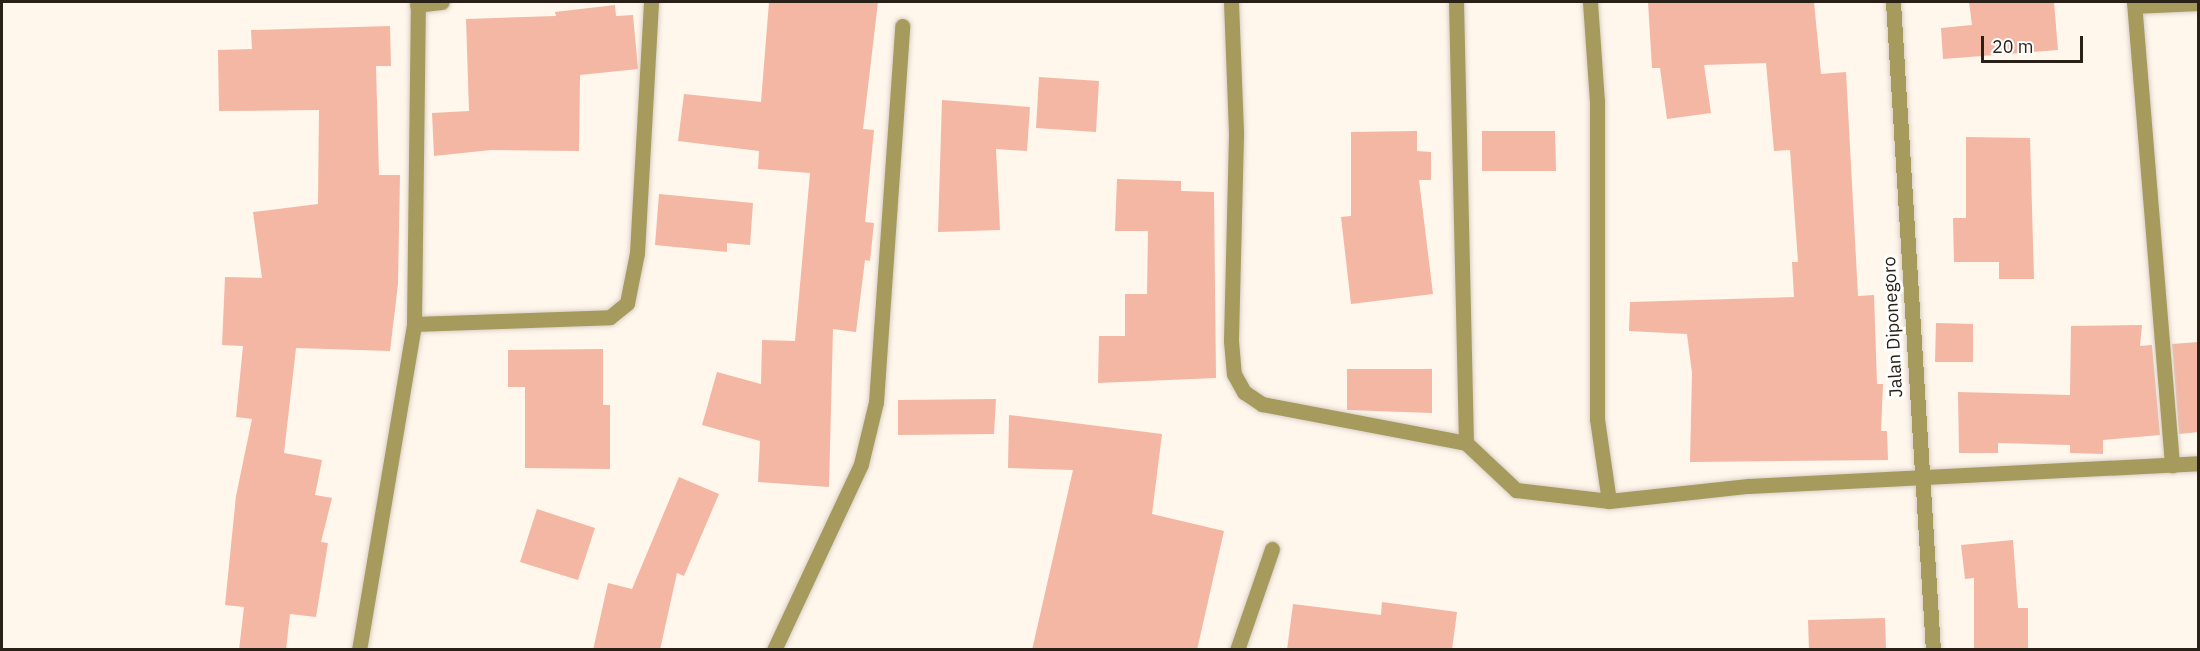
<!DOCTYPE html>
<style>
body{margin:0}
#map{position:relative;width:2200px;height:651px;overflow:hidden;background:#fff6ec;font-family:"IBM Plex Sans",sans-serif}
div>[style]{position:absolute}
.building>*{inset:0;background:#f3b7a4}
.roads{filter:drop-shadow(0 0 2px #d8d0c6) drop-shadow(0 0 2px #d8d0c6)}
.minor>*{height:15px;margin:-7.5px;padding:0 7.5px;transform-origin:7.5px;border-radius:7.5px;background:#a69b5d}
span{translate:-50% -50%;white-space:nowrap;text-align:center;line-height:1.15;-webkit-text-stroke:6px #fff;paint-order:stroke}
.street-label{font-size:18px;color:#292118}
.frame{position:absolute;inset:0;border:3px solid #292118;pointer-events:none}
.scale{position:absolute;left:1981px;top:36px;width:102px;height:27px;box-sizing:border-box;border:3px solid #292118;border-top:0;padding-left:8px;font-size:18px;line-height:21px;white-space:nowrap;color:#292118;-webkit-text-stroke:4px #fff;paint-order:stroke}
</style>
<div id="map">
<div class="building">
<i style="clip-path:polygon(769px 2px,878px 2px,863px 129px,874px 130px,865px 222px,874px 223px,870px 261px,865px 260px,856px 332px,833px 329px,829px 487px,758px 482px,760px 441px,702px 425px,717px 372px,761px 384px,762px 340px,795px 341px,810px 173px,758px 169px,759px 151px,678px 141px,684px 94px,761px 102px)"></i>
<i style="clip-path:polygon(1648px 2px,1814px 2px,1821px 74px,1846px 72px,1858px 296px,1874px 295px,1877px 384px,1883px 384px,1881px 431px,1887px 431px,1888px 460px,1690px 462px,1692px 373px,1687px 334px,1629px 331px,1630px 302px,1794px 297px,1792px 262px,1798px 262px,1790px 150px,1774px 151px,1766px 63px,1704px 65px,1711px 113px,1667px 119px,1660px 68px,1652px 68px)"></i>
<i style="clip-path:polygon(1969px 2px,2054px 2px,2058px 50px,1943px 59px,1941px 28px,1972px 25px)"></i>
<i style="clip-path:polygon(615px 5px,616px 16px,633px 15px,638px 69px,580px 75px,579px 151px,491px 150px,434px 156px,432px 113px,469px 111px,466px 19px,556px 16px,555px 12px)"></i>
<i style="clip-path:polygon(390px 26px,391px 66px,376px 66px,379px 175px,400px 175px,398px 284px,390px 351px,296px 348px,284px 453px,322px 460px,315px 495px,332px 498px,321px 542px,328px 543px,316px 617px,290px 614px,286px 650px,239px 650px,244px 607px,225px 605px,236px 496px,252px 419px,236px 417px,243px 346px,222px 345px,225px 277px,262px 278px,253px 212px,318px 204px,319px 110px,219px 111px,218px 50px,252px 49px,251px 30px)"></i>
<i style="clip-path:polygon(1039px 77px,1099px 81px,1096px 132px,1036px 128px)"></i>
<i style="clip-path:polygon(942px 100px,1030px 107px,1027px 151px,996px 149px,1000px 230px,938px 232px)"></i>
<i style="clip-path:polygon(1417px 131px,1417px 151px,1431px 152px,1431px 180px,1419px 180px,1433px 294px,1351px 304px,1341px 217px,1351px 216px,1351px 132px)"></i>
<i style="clip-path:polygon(1482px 131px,1555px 131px,1556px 171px,1482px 171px)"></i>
<i style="clip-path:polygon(1966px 137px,2030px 138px,2034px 279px,1999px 279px,1999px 262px,1954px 262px,1953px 218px,1966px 218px)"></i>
<i style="clip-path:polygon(1117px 179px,1181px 181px,1181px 191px,1214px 192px,1216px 378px,1098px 383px,1099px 336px,1125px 336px,1125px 294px,1147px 294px,1148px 231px,1115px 231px)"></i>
<i style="clip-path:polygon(659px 194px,753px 203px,750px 245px,727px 243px,727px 252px,655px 245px)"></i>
<i style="clip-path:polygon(1936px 323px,1973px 324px,1973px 362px,1935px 362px)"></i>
<i style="clip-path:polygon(2142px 325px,2140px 346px,2152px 345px,2160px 435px,2103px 440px,2103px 454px,2070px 453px,2070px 445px,1998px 443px,1998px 453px,1959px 453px,1958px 392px,2070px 395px,2071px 326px)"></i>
<i style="clip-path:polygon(2199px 342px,2199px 432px,2179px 434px,2172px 344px)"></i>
<i style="clip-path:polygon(603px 349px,603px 405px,610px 405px,610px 469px,525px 468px,525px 387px,508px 387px,508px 350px)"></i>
<i style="clip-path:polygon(1347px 369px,1432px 369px,1432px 413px,1347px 410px)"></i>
<i style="clip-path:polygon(996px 399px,994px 434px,898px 435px,898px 400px)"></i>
<i style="clip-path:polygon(1009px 415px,1162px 434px,1152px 514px,1224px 531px,1197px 650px,1032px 650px,1073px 470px,1008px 468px)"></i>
<i style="clip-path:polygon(679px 477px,719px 494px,684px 576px,677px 573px,660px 650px,593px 650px,608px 583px,632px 589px)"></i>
<i style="clip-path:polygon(537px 509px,595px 528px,578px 580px,520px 562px)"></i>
<i style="clip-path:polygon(2013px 540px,2018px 608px,2028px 608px,2028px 650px,1974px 650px,1974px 578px,1965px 579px,1961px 545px)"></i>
<i style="clip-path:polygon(1382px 602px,1457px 612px,1452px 650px,1287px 650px,1293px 604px,1381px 615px)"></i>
<i style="clip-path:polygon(1885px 618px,1886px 650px,1809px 650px,1808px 620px)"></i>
</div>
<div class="roads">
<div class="minor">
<i style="left:1231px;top:2px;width:133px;rotate:87.8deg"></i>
<i style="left:1236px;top:135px;width:206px;rotate:91.4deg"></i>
<i style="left:1231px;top:341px;width:33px;rotate:85deg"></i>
<i style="left:1234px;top:374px;width:21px;rotate:61deg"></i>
<i style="left:1244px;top:392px;width:22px;rotate:34deg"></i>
<i style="left:1262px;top:404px;width:208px;rotate:10.8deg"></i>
<i style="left:1466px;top:443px;width:69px;rotate:43.2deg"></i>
<i style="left:1516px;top:490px;width:94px;rotate:6.7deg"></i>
<i style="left:1456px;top:2px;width:441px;rotate:88.7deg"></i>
<i style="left:1590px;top:2px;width:99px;rotate:86deg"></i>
<i style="left:1597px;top:101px;width:318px;rotate:90deg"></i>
<i style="left:1597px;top:419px;width:83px;rotate:81.7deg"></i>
<i style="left:1609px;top:501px;width:140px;rotate:-6.2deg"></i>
<i style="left:1748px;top:486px;width:451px;rotate:-2.9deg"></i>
<i style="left:1893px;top:2px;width:649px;rotate:86.47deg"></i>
<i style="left:2134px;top:2px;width:465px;rotate:85.3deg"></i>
<i style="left:417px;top:5px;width:25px;rotate:-7deg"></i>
<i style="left:2135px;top:6px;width:63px;rotate:-2.7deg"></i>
<i style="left:414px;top:324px;width:196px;rotate:-2deg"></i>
<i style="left:610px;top:317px;width:22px;rotate:-39deg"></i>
<i style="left:627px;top:303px;width:51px;rotate:-78.7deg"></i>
<i style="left:637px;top:253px;width:251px;rotate:-86.8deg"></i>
<i style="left:359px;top:650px;width:331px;rotate:-80.4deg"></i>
<i style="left:414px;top:324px;width:322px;rotate:-89.3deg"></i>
<i style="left:774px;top:650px;width:205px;rotate:-64.9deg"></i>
<i style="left:861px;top:464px;width:64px;rotate:-76.4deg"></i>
<i style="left:876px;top:402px;width:377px;rotate:-86deg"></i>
<i style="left:1237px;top:650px;width:107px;rotate:-70.9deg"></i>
</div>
</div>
<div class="street-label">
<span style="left:1893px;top:327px;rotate:-93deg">Jalan Diponegoro</span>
</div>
<div class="frame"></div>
<div class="scale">20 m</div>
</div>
